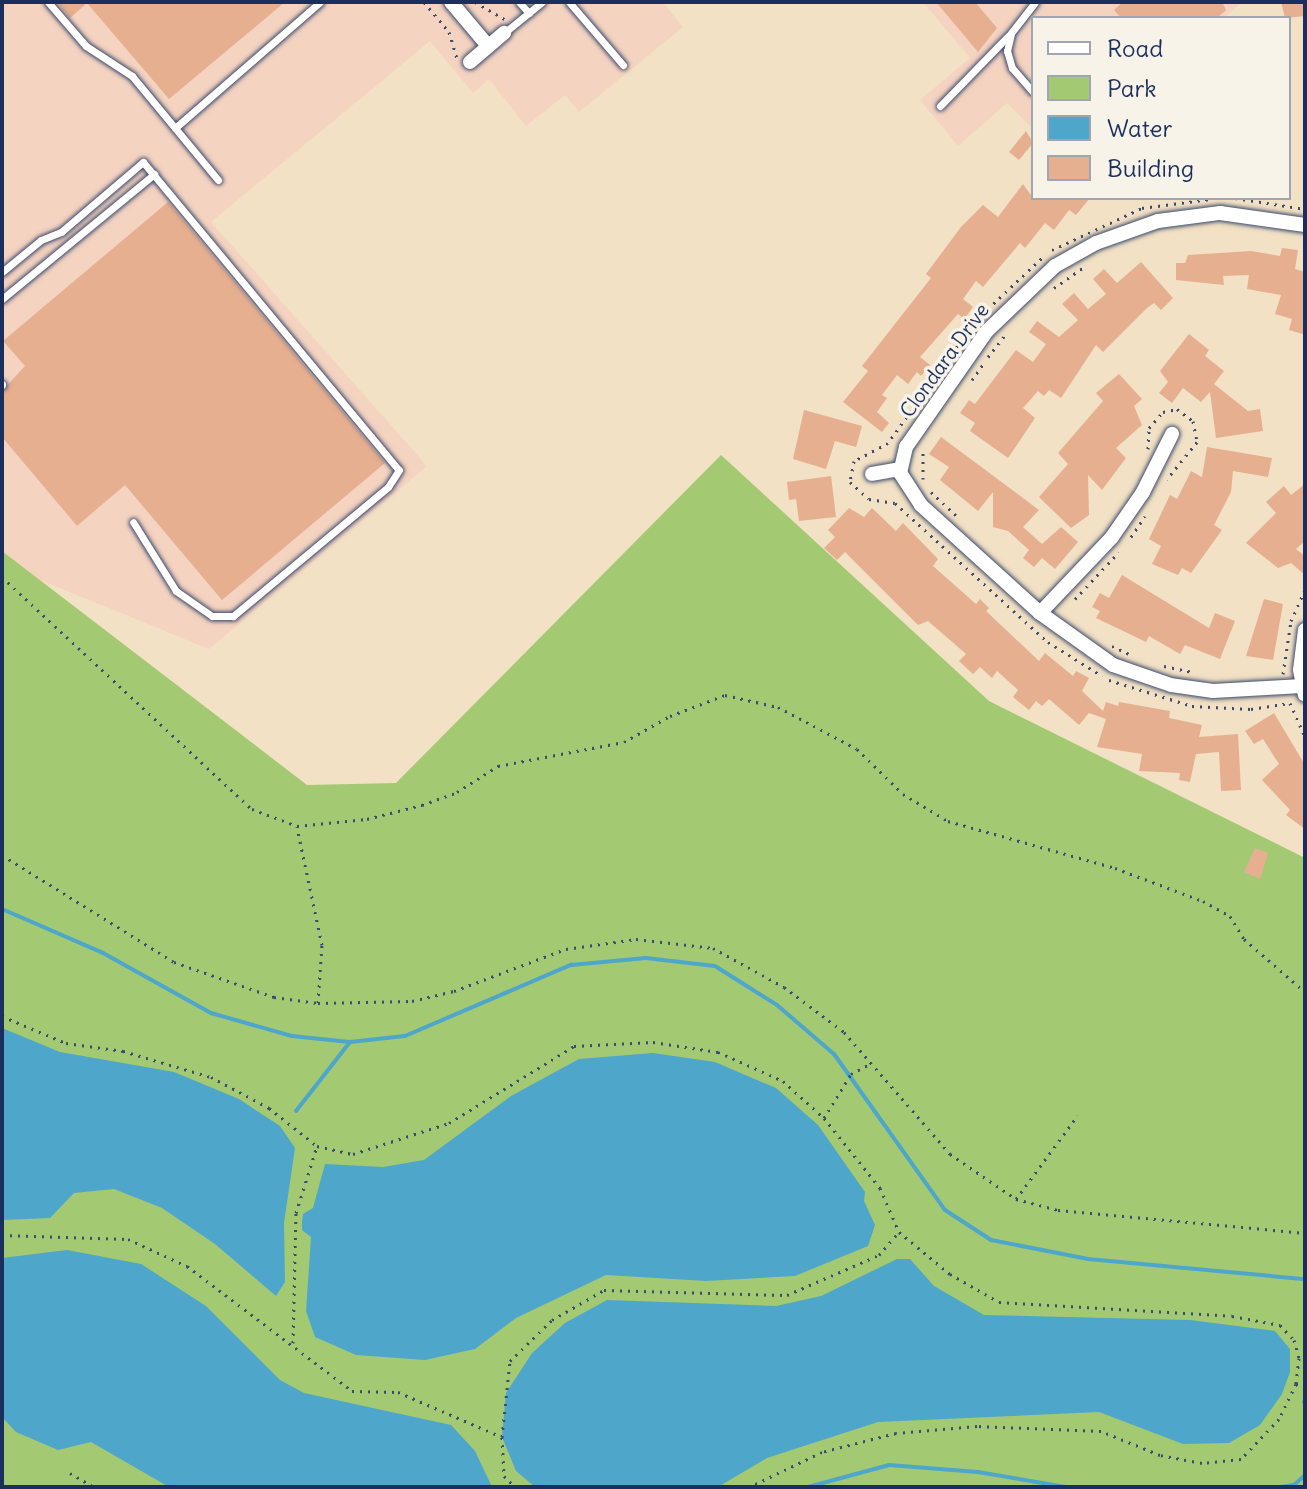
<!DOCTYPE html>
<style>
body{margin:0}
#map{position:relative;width:1307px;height:1489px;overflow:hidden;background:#f2e1c4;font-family:Delius,sans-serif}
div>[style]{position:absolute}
.built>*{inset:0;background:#f5d3c1}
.green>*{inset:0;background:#a4c973}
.water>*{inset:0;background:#4ea6cb}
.stream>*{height:4px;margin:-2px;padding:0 2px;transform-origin:2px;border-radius:2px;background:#4ea6cb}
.building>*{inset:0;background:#e6af90}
.path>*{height:3px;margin-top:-1.5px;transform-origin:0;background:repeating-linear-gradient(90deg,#3b4a6d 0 2px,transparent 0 8px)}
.roads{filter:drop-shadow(0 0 2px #3b4a6d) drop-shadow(0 0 2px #3b4a6d)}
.service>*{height:7px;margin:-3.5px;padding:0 3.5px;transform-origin:3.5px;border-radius:3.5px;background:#fff}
.minor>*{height:14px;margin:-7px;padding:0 7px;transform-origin:7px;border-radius:7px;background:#fff}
span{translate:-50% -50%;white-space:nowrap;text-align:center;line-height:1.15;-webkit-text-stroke:7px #f7f3e8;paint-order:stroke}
.street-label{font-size:20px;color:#1b2f5e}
.frame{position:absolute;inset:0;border:4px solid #1b2f5e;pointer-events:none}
.legend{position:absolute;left:1031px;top:16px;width:260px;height:184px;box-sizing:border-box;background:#f7f3e8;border:2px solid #9fa5b1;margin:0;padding:10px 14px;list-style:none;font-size:24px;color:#1b2f5e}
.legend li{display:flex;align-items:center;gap:16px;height:40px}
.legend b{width:40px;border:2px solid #9fa5b1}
</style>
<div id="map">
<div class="built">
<i style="clip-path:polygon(2px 2px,663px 2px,683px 27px,579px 112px,565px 95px,526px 126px,489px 79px,473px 93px,430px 41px,211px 222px,427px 466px,209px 649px,38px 579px,2px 551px)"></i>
<i style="clip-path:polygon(923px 2px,1242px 2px,1224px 18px,1033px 18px,1033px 129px,1007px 103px,958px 146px,920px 100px,970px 58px)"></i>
</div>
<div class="green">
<i style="clip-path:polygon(721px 455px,989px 701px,1305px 858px,1305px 1487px,2px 1487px,2px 551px,307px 785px,396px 783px)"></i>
</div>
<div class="water">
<i style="clip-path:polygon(2px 1028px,60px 1052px,174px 1072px,239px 1099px,280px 1126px,295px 1148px,284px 1223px,285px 1282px,276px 1296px,215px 1244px,162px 1208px,114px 1189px,74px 1193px,50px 1218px,2px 1220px)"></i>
<i style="clip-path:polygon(653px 1053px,715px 1062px,776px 1088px,818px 1125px,865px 1192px,864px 1201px,875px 1225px,868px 1246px,795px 1276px,706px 1281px,606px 1275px,516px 1318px,475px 1349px,425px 1360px,356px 1355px,315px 1337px,306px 1311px,311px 1237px,302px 1230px,302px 1222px,303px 1214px,313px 1208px,325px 1164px,383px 1167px,424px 1160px,511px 1096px,579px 1059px)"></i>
<i style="clip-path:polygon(67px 1250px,141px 1264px,206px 1306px,280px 1380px,304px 1393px,451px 1425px,475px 1451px,492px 1487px,169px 1487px,91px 1442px,58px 1450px,16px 1432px,2px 1417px,2px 1258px)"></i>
<i style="clip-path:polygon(897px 1259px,910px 1259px,934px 1286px,984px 1315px,1190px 1320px,1275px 1331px,1290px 1349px,1290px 1372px,1282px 1394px,1260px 1425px,1229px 1443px,1183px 1444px,1099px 1412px,878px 1422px,767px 1458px,718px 1487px,535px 1487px,516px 1471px,502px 1437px,506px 1393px,532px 1353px,565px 1323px,607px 1300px,776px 1306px,821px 1296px)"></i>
</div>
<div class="stream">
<i style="left:2px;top:909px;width:110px;rotate:23.5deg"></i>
<i style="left:103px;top:953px;width:124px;rotate:29.1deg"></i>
<i style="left:211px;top:1013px;width:84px;rotate:15.9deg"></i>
<i style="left:292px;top:1036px;width:58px;rotate:5.9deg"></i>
<i style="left:350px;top:1042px;width:55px;rotate:-6.2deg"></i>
<i style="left:405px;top:1036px;width:181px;rotate:-23.2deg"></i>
<i style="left:571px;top:965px;width:75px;rotate:-5.3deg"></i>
<i style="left:646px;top:958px;width:69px;rotate:6.6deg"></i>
<i style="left:715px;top:966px;width:73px;rotate:32.2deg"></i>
<i style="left:777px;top:1005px;width:75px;rotate:40.7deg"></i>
<i style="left:834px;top:1054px;width:191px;rotate:54.6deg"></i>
<i style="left:945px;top:1210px;width:55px;rotate:33.1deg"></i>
<i style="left:991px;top:1240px;width:99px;rotate:11.1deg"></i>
<i style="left:1088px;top:1259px;width:218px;rotate:5.3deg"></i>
<i style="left:296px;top:1111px;width:88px;rotate:-52deg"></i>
<i style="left:1304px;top:1402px;width:1px"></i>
<i style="left:808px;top:1487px;width:84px;rotate:-15.2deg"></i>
<i style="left:889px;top:1465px;width:89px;rotate:4.5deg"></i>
<i style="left:978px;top:1472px;width:89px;rotate:9.7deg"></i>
<i style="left:1280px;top:1487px;width:14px;rotate:-8deg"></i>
<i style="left:1294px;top:1485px;width:15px;rotate:-42deg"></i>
</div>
<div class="building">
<i style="clip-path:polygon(57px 2px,285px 2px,169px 99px,87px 3px,70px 18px)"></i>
<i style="clip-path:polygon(936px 2px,975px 2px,997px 28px,978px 52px)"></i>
<i style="clip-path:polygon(1123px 2px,1222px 2px,1226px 10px,1217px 18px,1121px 18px,1114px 10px)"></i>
<i style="clip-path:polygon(1281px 2px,1305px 2px,1305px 16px,1285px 18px)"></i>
<i style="clip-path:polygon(1026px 131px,1033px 143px,1019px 160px,1009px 152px)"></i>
<i style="clip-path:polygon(1023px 184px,1033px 198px,1090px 198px,1076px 215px,1069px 210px,1054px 230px,1045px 223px,1025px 248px,1020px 243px,983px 287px,976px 281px,963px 299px,973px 307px,964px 319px,958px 314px,920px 357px,930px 365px,921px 376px,917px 372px,908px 384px,897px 375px,882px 395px,887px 398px,877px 412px,889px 423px,882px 432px,843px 402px,868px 371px,862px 366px,931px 278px,926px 274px,961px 227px,983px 205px,998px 217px)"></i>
<i style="clip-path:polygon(168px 202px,385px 463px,222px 600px,125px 485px,77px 526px,2px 437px,2px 391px,25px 366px,3px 341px)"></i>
<i style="clip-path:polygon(1282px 248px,1298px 250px,1295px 269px,1305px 272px,1303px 334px,1289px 330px,1292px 319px,1275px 314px,1281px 295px,1247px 289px,1249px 275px,1223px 276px,1224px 285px,1176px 280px,1176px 263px,1185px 263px,1188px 255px,1251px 251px,1280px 256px)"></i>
<i style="clip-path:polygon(1141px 262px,1173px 298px,1161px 310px,1154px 303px,1147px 308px,1103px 352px,1096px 345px,1061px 398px,1049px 390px,1044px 396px,1038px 391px,1023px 408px,1035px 418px,1008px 458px,970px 431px,975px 423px,960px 413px,969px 400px,975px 404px,1016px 350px,1033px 362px,1046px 344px,1029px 332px,1037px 321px,1059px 337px,1078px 320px,1062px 304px,1074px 293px,1088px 309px,1106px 294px,1093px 279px,1104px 269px,1117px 283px)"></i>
<i style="clip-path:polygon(1189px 334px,1209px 350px,1205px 356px,1224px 371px,1214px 384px,1248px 411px,1260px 409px,1263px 431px,1216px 438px,1210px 392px,1201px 402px,1183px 388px,1172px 403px,1159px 393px,1168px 382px,1160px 371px)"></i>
<i style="clip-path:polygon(1119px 374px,1142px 399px,1134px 406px,1142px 425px,1116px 448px,1126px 458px,1102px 490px,1088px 475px,1089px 515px,1071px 528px,1039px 497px,1068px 464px,1058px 453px,1103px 401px,1096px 393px)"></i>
<i style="clip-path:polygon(804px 410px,862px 426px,856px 447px,835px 441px,826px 469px,793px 459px)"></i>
<i style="clip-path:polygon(941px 437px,1039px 510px,1023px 527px,1042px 544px,1061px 527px,1078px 542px,1055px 569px,1042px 558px,1034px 567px,1023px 558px,1029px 550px,1008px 531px,993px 527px,993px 492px,978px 511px,940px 480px,949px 467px,929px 454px)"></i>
<i style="clip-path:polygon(1207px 447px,1272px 458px,1268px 477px,1233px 471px,1231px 492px,1214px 525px,1222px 530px,1191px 573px,1182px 568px,1178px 575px,1152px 564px,1161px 546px,1149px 539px,1170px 495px,1177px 499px,1191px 471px,1202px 477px)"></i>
<i style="clip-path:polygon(831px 476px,836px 517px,799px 521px,796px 499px,789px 500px,787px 482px)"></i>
<i style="clip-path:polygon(1305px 484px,1305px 541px,1296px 549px,1305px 556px,1305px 575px,1291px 563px,1278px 568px,1246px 543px,1276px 513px,1266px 502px,1284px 486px,1291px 495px)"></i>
<i style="clip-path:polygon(849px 508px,864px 517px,872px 508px,896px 531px,903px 523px,938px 559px,933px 566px,976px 604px,980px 599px,989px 608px,986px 611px,1039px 661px,1045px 653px,1073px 676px,1076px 671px,1089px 678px,1082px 691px,1103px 711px,1106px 702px,1118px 706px,1119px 702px,1170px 711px,1169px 718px,1202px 725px,1199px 737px,1238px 734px,1241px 790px,1221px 791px,1219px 752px,1196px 754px,1190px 782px,1179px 780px,1180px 773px,1139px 771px,1142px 754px,1097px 747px,1106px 719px,1089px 713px,1079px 725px,1049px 699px,1042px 706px,1036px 701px,1029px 710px,1013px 697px,1018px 690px,997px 671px,992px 678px,980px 667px,973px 674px,959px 661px,966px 654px,928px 621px,918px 625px,845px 552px,837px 560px,824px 548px,835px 537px,828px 530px)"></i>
<i style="clip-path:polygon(1122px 575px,1209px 628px,1215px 613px,1235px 621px,1220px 659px,1185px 645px,1180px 654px,1149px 636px,1146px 642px,1096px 618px,1100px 611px,1092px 607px,1100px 593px,1109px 598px)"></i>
<i style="clip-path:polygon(1264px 599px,1283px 604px,1273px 660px,1246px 656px)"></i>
<i style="clip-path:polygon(1274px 713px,1305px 765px,1305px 829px,1286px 815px,1290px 810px,1262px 780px,1279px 764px,1263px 739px,1254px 744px,1245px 731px)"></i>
<i style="clip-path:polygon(1255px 848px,1268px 853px,1260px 879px,1244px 872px)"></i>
</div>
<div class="path">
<i style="left:424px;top:2px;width:39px;rotate:50deg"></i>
<i style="left:449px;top:32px;width:28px;rotate:73deg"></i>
<i style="left:475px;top:2px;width:34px;rotate:30deg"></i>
<i style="left:1235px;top:198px;width:71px;rotate:8.9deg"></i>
<i style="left:1052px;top:250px;width:99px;rotate:-25deg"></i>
<i style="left:1142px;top:208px;width:69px;rotate:-7.5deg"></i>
<i style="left:1054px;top:288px;width:37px;rotate:-35deg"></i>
<i style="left:976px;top:320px;width:96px;rotate:-43.3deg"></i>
<i style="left:972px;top:326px;width:144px;rotate:125.7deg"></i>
<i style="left:888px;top:443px;width:38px;rotate:152deg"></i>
<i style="left:854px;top:461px;width:21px;rotate:101deg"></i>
<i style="left:850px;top:482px;width:25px;rotate:42deg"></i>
<i style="left:869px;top:499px;width:26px;rotate:9deg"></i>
<i style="left:895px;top:503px;width:207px;rotate:42.3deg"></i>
<i style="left:1048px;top:642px;width:64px;rotate:32.2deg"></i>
<i style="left:988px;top:357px;width:28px;rotate:-52deg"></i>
<i style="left:972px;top:380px;width:21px;rotate:-55deg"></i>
<i style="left:1148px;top:449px;width:21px;rotate:-87deg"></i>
<i style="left:1149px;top:428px;width:21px;rotate:-49deg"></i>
<i style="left:1163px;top:412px;width:14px;rotate:-12deg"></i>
<i style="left:1177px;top:409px;width:20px;rotate:37deg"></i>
<i style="left:1193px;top:421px;width:21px;rotate:79deg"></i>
<i style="left:1197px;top:442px;width:48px;rotate:129deg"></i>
<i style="left:923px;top:479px;width:31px;rotate:-90deg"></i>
<i style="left:931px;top:492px;width:37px;rotate:43deg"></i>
<i style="left:1131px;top:537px;width:25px;rotate:-56deg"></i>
<i style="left:2px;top:577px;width:341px;rotate:42.9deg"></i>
<i style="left:252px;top:809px;width:48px;rotate:20.7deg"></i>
<i style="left:297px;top:826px;width:70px;rotate:-5.7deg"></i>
<i style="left:367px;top:819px;width:57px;rotate:-14.3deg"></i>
<i style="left:422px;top:805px;width:37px;rotate:-20deg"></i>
<i style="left:457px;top:792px;width:49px;rotate:-32.4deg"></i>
<i style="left:498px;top:766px;width:128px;rotate:-10.8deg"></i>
<i style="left:624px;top:742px;width:53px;rotate:-29.5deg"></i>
<i style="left:670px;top:716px;width:59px;rotate:-20.9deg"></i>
<i style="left:725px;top:695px;width:54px;rotate:12.8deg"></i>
<i style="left:778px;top:707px;width:89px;rotate:28deg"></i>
<i style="left:857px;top:749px;width:64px;rotate:44.4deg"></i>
<i style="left:903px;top:794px;width:52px;rotate:31deg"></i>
<i style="left:948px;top:821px;width:173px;rotate:15.7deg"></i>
<i style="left:1115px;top:868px;width:94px;rotate:20.6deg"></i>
<i style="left:1203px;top:901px;width:31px;rotate:29deg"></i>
<i style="left:1230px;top:916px;width:27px;rotate:59deg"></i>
<i style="left:1244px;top:939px;width:81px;rotate:41deg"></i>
<i style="left:1075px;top:599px;width:64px;rotate:-46.9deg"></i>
<i style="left:1112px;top:646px;width:21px;rotate:25deg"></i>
<i style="left:1164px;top:666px;width:29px;rotate:12deg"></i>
<i style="left:1283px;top:674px;width:54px;rotate:-81.4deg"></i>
<i style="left:1291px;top:621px;width:35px;rotate:-66deg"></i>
<i style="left:1109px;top:680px;width:87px;rotate:17.4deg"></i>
<i style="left:1192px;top:706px;width:59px;rotate:2.9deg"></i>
<i style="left:1251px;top:709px;width:39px;rotate:-9deg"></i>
<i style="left:1290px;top:703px;width:36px;rotate:66deg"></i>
<i style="left:2px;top:855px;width:203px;rotate:31.9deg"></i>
<i style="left:174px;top:962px;width:106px;rotate:19.3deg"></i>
<i style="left:274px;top:997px;width:44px;rotate:7.8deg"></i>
<i style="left:318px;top:1003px;width:58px;rotate:-86.1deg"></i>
<i style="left:322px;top:945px;width:121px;rotate:-102deg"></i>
<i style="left:318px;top:1003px;width:94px;rotate:-1.2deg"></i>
<i style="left:412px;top:1001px;width:43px;rotate:-13.4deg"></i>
<i style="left:454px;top:991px;width:120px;rotate:-20.6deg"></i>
<i style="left:566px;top:949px;width:71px;rotate:-8.1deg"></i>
<i style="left:636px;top:939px;width:78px;rotate:6.7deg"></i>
<i style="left:713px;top:948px;width:81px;rotate:28.8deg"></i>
<i style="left:784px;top:987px;width:75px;rotate:36.9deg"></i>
<i style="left:844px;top:1032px;width:162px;rotate:49deg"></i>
<i style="left:950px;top:1154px;width:80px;rotate:34.3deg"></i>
<i style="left:1016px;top:1199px;width:104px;rotate:-53.6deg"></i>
<i style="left:2px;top:1016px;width:69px;rotate:22.9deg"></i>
<i style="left:66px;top:1043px;width:58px;rotate:8deg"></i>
<i style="left:123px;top:1051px;width:92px;rotate:16.5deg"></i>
<i style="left:211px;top:1077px;width:66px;rotate:28.1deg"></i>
<i style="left:269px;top:1108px;width:61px;rotate:38.4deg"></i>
<i style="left:317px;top:1146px;width:37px;rotate:13deg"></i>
<i style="left:353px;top:1154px;width:101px;rotate:-17.9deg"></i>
<i style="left:449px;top:1123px;width:147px;rotate:-31.6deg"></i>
<i style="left:574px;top:1046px;width:79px;rotate:-2.9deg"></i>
<i style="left:653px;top:1042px;width:66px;rotate:8.7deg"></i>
<i style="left:718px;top:1052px;width:71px;rotate:24deg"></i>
<i style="left:783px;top:1081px;width:55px;rotate:42.1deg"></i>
<i style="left:824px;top:1118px;width:90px;rotate:51.3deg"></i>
<i style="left:880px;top:1188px;width:48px;rotate:66.6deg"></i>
<i style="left:824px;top:1118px;width:52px;rotate:-58.5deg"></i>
<i style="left:851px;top:1074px;width:24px;rotate:-28deg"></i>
<i style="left:1016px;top:1199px;width:43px;rotate:14.7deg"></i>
<i style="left:1058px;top:1210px;width:248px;rotate:5.3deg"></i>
<i style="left:2px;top:1235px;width:126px;rotate:1.8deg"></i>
<i style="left:128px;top:1239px;width:65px;rotate:24.6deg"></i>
<i style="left:187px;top:1266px;width:207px;rotate:37.1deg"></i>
<i style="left:352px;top:1391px;width:46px;rotate:1.2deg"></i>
<i style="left:398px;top:1392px;width:113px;rotate:23.4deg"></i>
<i style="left:502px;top:1437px;width:39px;rotate:87deg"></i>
<i style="left:504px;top:1476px;width:16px;rotate:45deg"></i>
<i style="left:293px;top:1343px;width:130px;rotate:-88.7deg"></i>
<i style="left:296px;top:1213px;width:70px;rotate:-72.6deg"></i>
<i style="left:1296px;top:1384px;width:9px;rotate:-6deg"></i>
<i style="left:502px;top:1437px;width:76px;rotate:-84deg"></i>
<i style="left:510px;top:1361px;width:59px;rotate:-44.3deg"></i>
<i style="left:552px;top:1320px;width:60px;rotate:-30deg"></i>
<i style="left:604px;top:1290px;width:183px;rotate:1.6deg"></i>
<i style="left:787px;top:1295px;width:100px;rotate:-23.5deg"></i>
<i style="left:879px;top:1255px;width:30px;rotate:-49deg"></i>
<i style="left:899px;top:1232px;width:66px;rotate:39.5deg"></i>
<i style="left:950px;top:1274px;width:56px;rotate:29.7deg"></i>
<i style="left:999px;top:1302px;width:233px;rotate:3.4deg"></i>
<i style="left:1232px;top:1316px;width:49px;rotate:10.6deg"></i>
<i style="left:1280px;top:1325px;width:21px;rotate:47deg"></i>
<i style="left:1294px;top:1340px;width:19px;rotate:74deg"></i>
<i style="left:1299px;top:1358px;width:26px;rotate:97deg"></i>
<i style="left:1296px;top:1384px;width:39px;rotate:116deg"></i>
<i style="left:1279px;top:1419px;width:55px;rotate:133.5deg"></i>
<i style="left:1241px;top:1459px;width:39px;rotate:174deg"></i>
<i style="left:1202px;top:1463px;width:43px;rotate:-169.2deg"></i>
<i style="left:1160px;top:1455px;width:64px;rotate:-157.9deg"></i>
<i style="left:1101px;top:1431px;width:124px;rotate:-177.7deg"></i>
<i style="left:977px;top:1426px;width:81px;rotate:175.1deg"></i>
<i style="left:896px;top:1433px;width:76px;rotate:165.6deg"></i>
<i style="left:822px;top:1452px;width:81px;rotate:154.4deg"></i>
<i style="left:70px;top:1473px;width:28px;rotate:30deg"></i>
</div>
<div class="roads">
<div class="service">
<i style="left:48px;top:2px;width:58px;rotate:49.2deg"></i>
<i style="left:86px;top:46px;width:55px;rotate:33.1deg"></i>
<i style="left:132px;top:76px;width:135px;rotate:50.4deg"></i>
<i style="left:519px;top:2px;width:15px;rotate:48deg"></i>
<i style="left:569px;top:2px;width:83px;rotate:49.4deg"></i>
<i style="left:504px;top:33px;width:49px;rotate:-39.2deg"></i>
<i style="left:1033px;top:92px;width:32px;rotate:-131deg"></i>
<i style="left:1012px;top:68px;width:18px;rotate:-106deg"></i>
<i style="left:1007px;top:51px;width:18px;rotate:-77deg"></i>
<i style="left:1011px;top:33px;width:39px;rotate:-52deg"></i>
<i style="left:940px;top:106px;width:98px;rotate:-45.8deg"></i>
<i style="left:175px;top:128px;width:192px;rotate:-41deg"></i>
<i style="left:2px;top:272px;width:50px;rotate:-39.4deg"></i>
<i style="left:41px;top:240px;width:22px;rotate:-22deg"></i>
<i style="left:61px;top:232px;width:108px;rotate:-40.5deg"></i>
<i style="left:143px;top:162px;width:400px;rotate:50.3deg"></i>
<i style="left:399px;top:470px;width:20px;rotate:123deg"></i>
<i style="left:388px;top:487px;width:202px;rotate:140.2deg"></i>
<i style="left:233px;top:616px;width:21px;rotate:180deg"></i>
<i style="left:212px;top:616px;width:44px;rotate:-145.2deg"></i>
<i style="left:176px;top:591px;width:81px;rotate:-121.9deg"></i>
<i style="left:2px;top:299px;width:197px;rotate:-39.4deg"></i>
<i style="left:2px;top:384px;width:1px;rotate:90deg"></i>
</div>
<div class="minor">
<i style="left:451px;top:2px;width:57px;rotate:49.9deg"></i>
<i style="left:470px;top:62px;width:45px;rotate:-40.5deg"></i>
<i style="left:872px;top:474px;width:28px;rotate:-10deg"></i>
<i style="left:1040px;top:613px;width:105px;rotate:-46.5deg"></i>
<i style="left:1112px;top:537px;width:55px;rotate:-55.4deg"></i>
<i style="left:1143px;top:492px;width:65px;rotate:-63.4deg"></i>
<i style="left:1305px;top:630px;width:40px;rotate:97.1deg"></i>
<i style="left:1300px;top:670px;width:25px;rotate:79deg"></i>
<i style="left:1302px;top:686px;width:89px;rotate:176.8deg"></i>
<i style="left:1213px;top:691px;width:42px;rotate:-171.9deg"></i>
<i style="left:1171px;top:685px;width:61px;rotate:-161deg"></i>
<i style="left:1113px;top:665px;width:90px;rotate:-144.5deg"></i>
<i style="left:1040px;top:613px;width:161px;rotate:-137.8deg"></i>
<i style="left:921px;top:505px;width:38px;rotate:-123deg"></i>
<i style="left:900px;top:473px;width:27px;rotate:-77deg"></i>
<i style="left:906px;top:447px;width:141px;rotate:-55.1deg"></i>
<i style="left:987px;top:331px;width:94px;rotate:-43.7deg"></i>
<i style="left:1055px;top:266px;width:47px;rotate:-29.3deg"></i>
<i style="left:1096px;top:243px;width:66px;rotate:-19.5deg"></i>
<i style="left:1158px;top:221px;width:63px;rotate:-7.4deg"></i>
<i style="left:1220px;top:213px;width:86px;rotate:8deg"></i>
</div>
</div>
<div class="street-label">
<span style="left:944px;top:360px;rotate:-54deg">Clondara Drive</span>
</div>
<div class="frame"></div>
<ul class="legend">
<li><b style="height:10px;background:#fff"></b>Road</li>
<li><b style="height:22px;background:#a4c973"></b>Park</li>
<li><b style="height:22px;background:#4ea6cb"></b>Water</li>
<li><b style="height:22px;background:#e6af90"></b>Building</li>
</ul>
</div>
